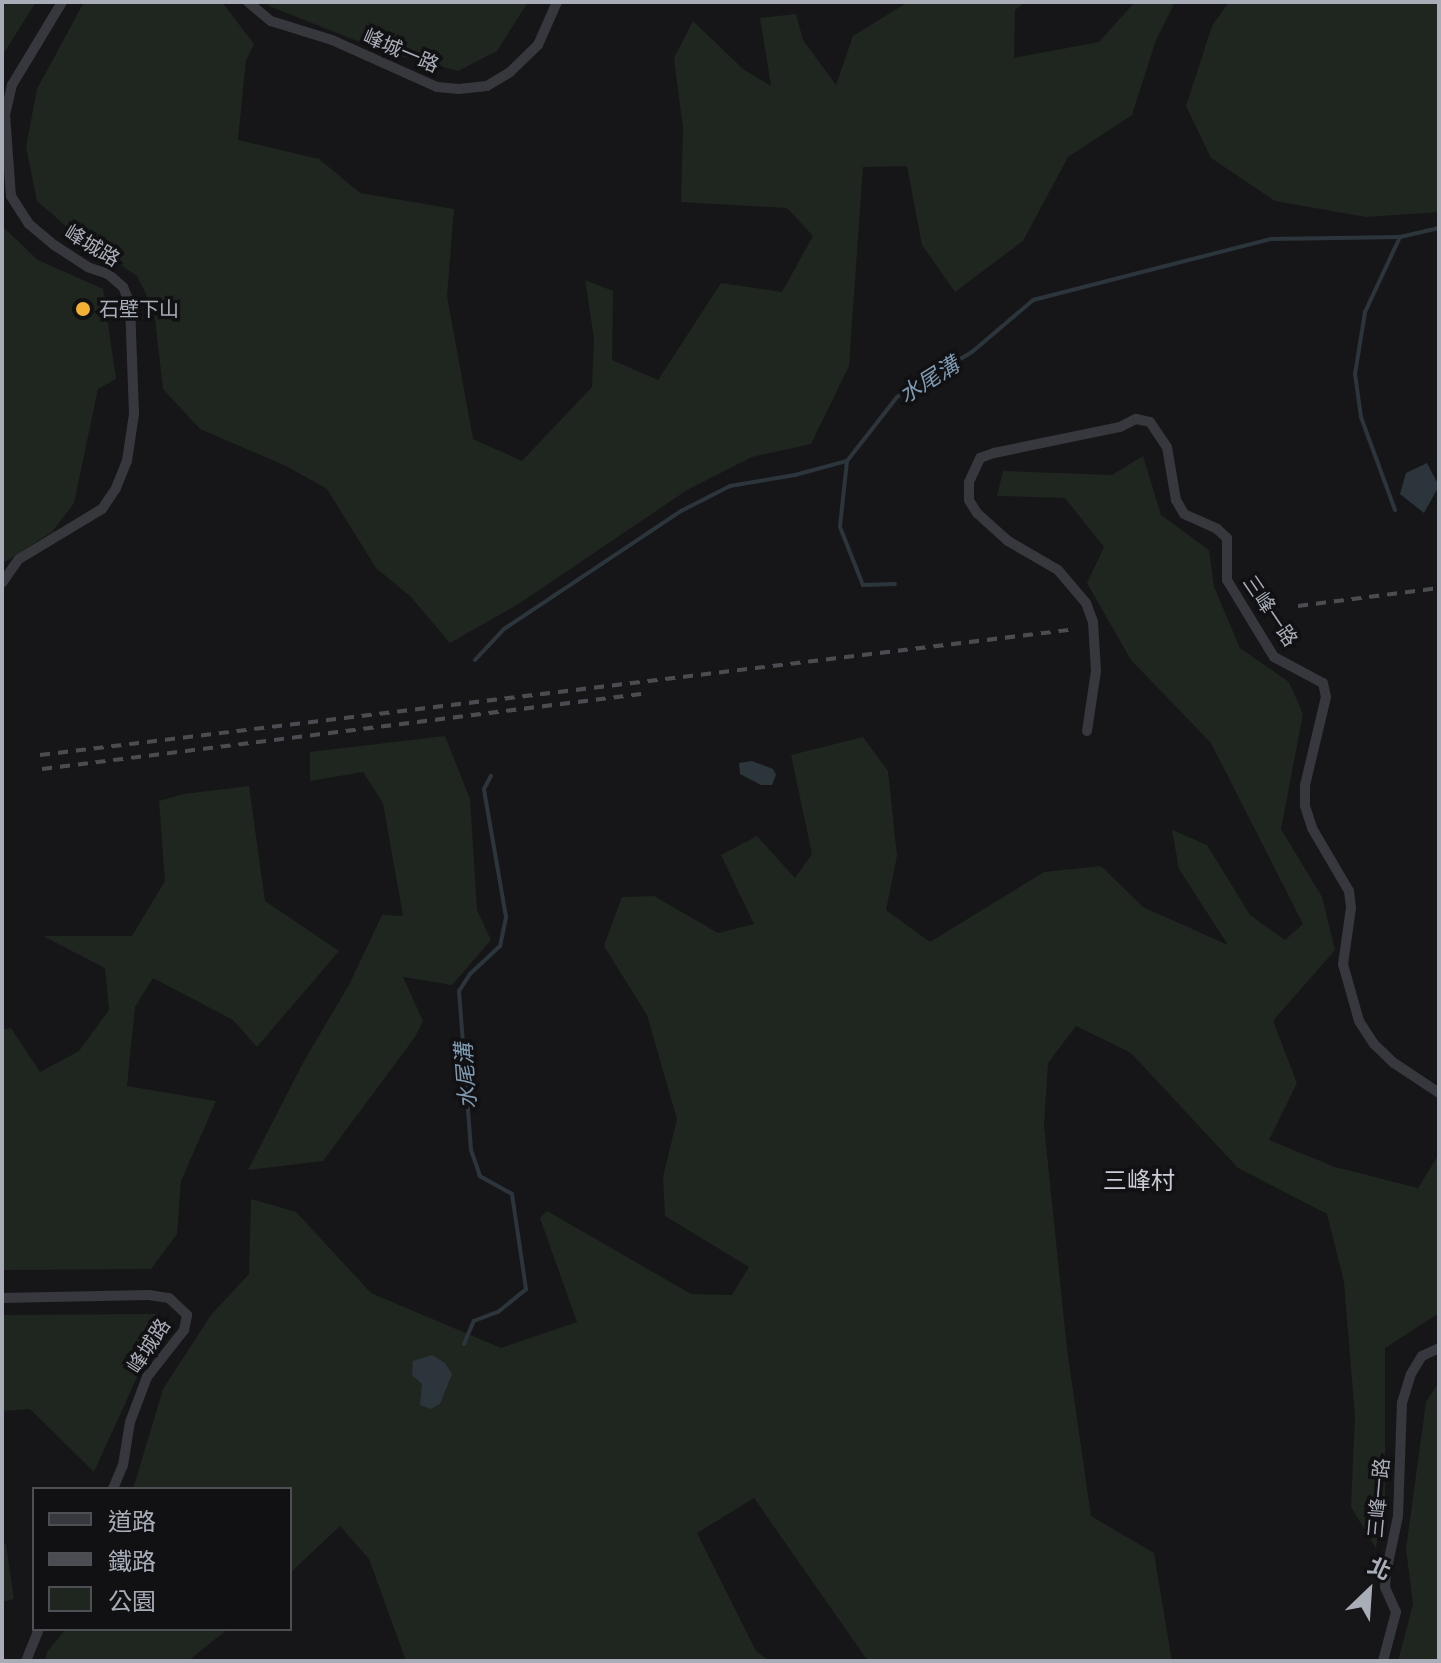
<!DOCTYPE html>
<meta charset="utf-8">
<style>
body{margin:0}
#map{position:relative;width:1441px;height:1663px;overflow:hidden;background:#161618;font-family:Signika,"Noto Sans TC",sans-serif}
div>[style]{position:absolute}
.green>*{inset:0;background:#1e261f}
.water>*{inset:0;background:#2c353c}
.stream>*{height:4px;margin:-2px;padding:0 2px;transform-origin:2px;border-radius:2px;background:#2c353c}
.minor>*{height:10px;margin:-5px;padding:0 5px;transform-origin:5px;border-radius:5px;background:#37383d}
.rail>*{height:4px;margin-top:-2px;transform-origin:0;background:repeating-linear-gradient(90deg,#4a4c52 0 10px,transparent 0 18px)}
.dots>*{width:22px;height:22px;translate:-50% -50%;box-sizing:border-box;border:4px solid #111113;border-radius:50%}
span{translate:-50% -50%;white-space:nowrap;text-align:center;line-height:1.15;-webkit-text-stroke:7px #111113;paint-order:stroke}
.street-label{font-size:20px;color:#a8adb8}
.poi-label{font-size:20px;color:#a8adb8}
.left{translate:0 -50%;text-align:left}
.water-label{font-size:22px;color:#7f9bb3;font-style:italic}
.quarter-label{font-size:24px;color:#c9ccd4}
.frame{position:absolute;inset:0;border:4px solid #a8adb8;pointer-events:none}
.legend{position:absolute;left:32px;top:1487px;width:260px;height:144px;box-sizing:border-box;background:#111113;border:2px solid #4d4f55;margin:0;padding:10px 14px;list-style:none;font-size:24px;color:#a8adb8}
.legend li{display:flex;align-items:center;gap:16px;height:40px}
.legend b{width:40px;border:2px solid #4d4f55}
.north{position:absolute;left:1329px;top:1551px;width:80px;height:80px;-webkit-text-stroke:6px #111113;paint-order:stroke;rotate:25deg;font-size:22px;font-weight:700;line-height:32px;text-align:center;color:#a8adb8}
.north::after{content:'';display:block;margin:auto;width:28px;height:36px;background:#a8adb8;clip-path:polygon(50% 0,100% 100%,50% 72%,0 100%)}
</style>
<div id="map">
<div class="green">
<i style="clip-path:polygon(2px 2px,36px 2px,2px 56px)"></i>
<i style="clip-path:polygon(84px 2px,222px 2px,254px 44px,246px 60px,238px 140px,319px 159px,360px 193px,454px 209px,447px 296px,473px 439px,522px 461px,592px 387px,594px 338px,585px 280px,613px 291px,612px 360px,658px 380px,721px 283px,782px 292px,813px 236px,787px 208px,681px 202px,683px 128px,674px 58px,693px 21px,743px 69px,771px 86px,760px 18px,796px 14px,803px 40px,836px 85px,853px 36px,908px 2px,1026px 2px,1015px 10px,1014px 58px,1099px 42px,1135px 2px,1175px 2px,1156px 40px,1132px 115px,1068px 157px,1023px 241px,955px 292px,922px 245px,907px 166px,863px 167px,849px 366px,811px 444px,752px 457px,687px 490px,520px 603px,450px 643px,411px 597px,376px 568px,327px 489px,286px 466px,200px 429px,163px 389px,154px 310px,137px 276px,76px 235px,37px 201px,26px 147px,37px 89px)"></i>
<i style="clip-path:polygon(267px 2px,528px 2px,497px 51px,458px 71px,385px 52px,269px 6px)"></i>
<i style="clip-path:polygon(1229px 2px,1439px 2px,1439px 212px,1366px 217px,1275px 201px,1211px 158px,1186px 106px,1212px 26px)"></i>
<i style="clip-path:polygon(2px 226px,38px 260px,103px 289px,116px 379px,98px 389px,74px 503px,52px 532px,2px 564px)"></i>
<i style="clip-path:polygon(1143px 456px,1161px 515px,1209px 550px,1214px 587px,1240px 648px,1289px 682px,1303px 714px,1281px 829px,1322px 897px,1335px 950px,1273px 1021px,1297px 1083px,1269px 1140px,1335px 1167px,1418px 1188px,1439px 1154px,1439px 1313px,1385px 1348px,1385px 1500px,1376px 1548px,1351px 1507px,1355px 1416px,1344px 1282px,1327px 1214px,1238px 1168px,1131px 1053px,1076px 1026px,1048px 1063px,1044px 1125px,1067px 1349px,1091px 1516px,1154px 1553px,1172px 1661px,868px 1661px,754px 1498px,697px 1533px,756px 1651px,769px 1661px,406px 1661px,369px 1559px,340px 1526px,290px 1573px,290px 1489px,133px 1489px,163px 1389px,211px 1315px,249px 1274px,251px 1199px,296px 1212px,371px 1293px,501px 1348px,577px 1322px,540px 1218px,547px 1211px,691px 1294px,732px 1295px,749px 1267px,665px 1216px,663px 1177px,677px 1119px,647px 1015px,604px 946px,622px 897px,654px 896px,718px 933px,754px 924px,721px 855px,757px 836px,795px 878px,812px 854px,791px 755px,863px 737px,888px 771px,897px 856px,886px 910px,930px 942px,1044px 872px,1101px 866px,1143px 907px,1228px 945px,1179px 869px,1172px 830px,1207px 845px,1250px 915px,1285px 940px,1303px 924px,1211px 743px,1131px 660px,1087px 583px,1104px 547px,1065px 498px,997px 496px,1003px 471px,1112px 475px)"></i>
<i style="clip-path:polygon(445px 736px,470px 799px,477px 910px,491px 940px,452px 985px,403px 977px,423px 1021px,415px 1037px,323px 1161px,248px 1170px,304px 1061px,350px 983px,382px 915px,403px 916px,383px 803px,363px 772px,310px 781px,310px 752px)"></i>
<i style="clip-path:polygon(249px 786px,265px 901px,339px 951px,257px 1047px,233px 1020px,153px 978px,135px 1007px,127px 1086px,216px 1101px,181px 1181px,177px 1234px,151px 1269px,2px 1270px,2px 1030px,11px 1028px,40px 1072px,79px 1051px,109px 1010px,105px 968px,43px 936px,132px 936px,165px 881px,159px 801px,184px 794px)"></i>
<i style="clip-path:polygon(158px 1314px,165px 1329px,138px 1375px,94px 1472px,30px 1409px,2px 1411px,2px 1315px)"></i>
<i style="clip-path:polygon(1439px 1382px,1439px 1661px,1398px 1661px,1413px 1604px,1406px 1549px,1426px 1402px)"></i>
<i style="clip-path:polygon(6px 1544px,14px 1599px,2px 1602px,2px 1545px)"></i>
<i style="clip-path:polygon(66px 1629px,228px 1629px,188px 1661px,45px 1661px,47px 1652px)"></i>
</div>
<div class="water">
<i style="clip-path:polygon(1427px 463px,1439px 486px,1424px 513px,1400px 494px,1406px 473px)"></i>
<i style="clip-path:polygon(752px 761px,773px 769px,776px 775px,772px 785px,761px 785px,740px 774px,739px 763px)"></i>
<i style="clip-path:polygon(432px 1355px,445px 1363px,452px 1374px,440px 1404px,431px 1409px,420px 1405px,422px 1384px,412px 1375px,413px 1361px)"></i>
</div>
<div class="stream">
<i style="left:847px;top:461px;width:66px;rotate:96.1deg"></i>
<i style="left:840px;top:527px;width:62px;rotate:68.4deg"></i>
<i style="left:863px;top:585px;width:32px;rotate:-2deg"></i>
<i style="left:1395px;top:510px;width:99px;rotate:-110.1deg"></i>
<i style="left:1361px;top:417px;width:43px;rotate:-97.9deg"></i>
<i style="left:1355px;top:374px;width:63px;rotate:-80.8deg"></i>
<i style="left:1365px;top:312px;width:83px;rotate:-65deg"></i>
<i style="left:475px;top:660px;width:42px;rotate:-46.9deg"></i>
<i style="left:504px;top:629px;width:213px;rotate:-33.7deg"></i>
<i style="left:681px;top:511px;width:55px;rotate:-27deg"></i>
<i style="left:730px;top:486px;width:66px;rotate:-9.6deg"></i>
<i style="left:795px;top:475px;width:54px;rotate:-15.1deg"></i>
<i style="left:847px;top:461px;width:81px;rotate:-52deg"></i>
<i style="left:897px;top:397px;width:87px;rotate:-31deg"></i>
<i style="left:972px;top:352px;width:80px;rotate:-40.4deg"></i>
<i style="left:1033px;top:300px;width:246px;rotate:-14.4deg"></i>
<i style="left:1271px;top:239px;width:129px;rotate:-0.9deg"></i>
<i style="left:1400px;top:237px;width:40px;rotate:-13deg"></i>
<i style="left:464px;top:1344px;width:25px;rotate:-67deg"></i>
<i style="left:474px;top:1321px;width:26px;rotate:-21deg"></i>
<i style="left:498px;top:1312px;width:36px;rotate:-39deg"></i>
<i style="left:526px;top:1289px;width:96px;rotate:-98.4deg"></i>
<i style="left:512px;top:1194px;width:37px;rotate:-151deg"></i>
<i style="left:480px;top:1176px;width:28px;rotate:-109deg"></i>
<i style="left:471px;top:1150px;width:159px;rotate:-94.3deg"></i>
<i style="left:459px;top:991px;width:20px;rotate:-57deg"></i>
<i style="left:470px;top:974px;width:41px;rotate:-43deg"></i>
<i style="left:500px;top:946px;width:30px;rotate:-78deg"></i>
<i style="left:506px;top:917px;width:130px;rotate:-99.8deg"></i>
<i style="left:484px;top:789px;width:15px;rotate:-62deg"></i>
</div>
<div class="minor">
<i style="left:248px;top:2px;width:30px;rotate:40deg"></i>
<i style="left:271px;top:21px;width:64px;rotate:17.3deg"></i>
<i style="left:332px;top:40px;width:115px;rotate:24.1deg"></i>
<i style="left:437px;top:87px;width:22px;rotate:5deg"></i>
<i style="left:459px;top:89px;width:28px;rotate:-6deg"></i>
<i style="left:487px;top:86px;width:27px;rotate:-31deg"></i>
<i style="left:510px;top:72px;width:39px;rotate:-44deg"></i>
<i style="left:538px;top:45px;width:47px;rotate:-66.2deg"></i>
<i style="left:2px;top:583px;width:29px;rotate:-55deg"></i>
<i style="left:19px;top:559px;width:97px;rotate:-31.1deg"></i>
<i style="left:102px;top:509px;width:25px;rotate:-56deg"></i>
<i style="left:116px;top:488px;width:29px;rotate:-68deg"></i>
<i style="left:127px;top:461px;width:48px;rotate:-81.5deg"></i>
<i style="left:134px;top:414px;width:110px;rotate:-92.1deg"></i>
<i style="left:130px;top:304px;width:18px;rotate:-112deg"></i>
<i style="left:123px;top:287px;width:20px;rotate:-139deg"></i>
<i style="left:108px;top:274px;width:21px;rotate:-161deg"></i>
<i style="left:88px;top:267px;width:40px;rotate:-147.1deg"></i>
<i style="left:54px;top:245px;width:33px;rotate:-140deg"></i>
<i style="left:29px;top:224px;width:33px;rotate:-123deg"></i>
<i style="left:11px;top:196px;width:81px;rotate:-94.2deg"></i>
<i style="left:5px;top:115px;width:31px;rotate:-77deg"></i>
<i style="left:12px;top:85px;width:97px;rotate:-58.9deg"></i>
<i style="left:1087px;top:731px;width:61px;rotate:-81.5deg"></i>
<i style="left:1096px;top:671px;width:49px;rotate:-93.5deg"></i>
<i style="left:1093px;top:622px;width:20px;rotate:-110deg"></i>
<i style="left:1086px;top:603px;width:43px;rotate:-130.3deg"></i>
<i style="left:1058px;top:570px;width:58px;rotate:-149.9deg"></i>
<i style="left:1008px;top:541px;width:42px;rotate:-137.9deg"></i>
<i style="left:977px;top:513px;width:15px;rotate:-122deg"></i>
<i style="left:969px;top:500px;width:18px;rotate:-90deg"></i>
<i style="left:969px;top:482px;width:26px;rotate:-65deg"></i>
<i style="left:980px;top:458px;width:15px;rotate:-20deg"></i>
<i style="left:994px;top:453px;width:129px;rotate:-11.7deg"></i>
<i style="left:1120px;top:427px;width:18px;rotate:-27deg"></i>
<i style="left:1136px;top:419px;width:14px;rotate:12deg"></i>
<i style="left:1150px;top:422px;width:30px;rotate:56deg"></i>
<i style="left:1167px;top:447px;width:54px;rotate:80.4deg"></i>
<i style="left:1176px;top:500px;width:16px;rotate:60deg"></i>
<i style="left:1184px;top:514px;width:36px;rotate:24deg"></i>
<i style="left:1217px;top:529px;width:13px;rotate:42deg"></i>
<i style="left:1227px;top:538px;width:42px;rotate:90deg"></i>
<i style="left:1227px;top:580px;width:90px;rotate:58.6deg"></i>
<i style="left:1274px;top:657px;width:55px;rotate:28deg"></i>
<i style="left:1323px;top:683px;width:14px;rotate:78deg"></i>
<i style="left:1326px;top:697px;width:90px;rotate:103.4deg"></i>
<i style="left:1305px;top:785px;width:21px;rotate:90deg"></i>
<i style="left:1305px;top:806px;width:23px;rotate:72deg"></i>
<i style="left:1312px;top:828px;width:73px;rotate:59.6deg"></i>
<i style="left:1349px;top:891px;width:17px;rotate:83deg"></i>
<i style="left:1351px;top:908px;width:57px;rotate:98.1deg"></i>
<i style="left:1343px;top:964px;width:59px;rotate:74.3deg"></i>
<i style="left:1359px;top:1021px;width:27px;rotate:57deg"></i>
<i style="left:1374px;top:1044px;width:28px;rotate:44deg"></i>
<i style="left:1394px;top:1063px;width:54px;rotate:33.7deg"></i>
<i style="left:2px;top:1298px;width:147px;rotate:-1.2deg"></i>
<i style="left:149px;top:1295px;width:20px;rotate:9deg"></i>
<i style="left:169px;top:1298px;width:25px;rotate:43deg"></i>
<i style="left:187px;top:1315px;width:15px;rotate:101deg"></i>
<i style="left:184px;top:1330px;width:60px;rotate:128.2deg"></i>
<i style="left:147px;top:1377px;width:48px;rotate:110.7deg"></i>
<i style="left:130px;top:1422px;width:44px;rotate:99.2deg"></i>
<i style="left:123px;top:1465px;width:26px;rotate:113deg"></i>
<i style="left:26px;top:1661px;width:35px;rotate:-68deg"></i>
<i style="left:1383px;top:1661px;width:51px;rotate:-75.1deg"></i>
<i style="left:1396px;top:1612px;width:27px;rotate:-114deg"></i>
<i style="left:1385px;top:1587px;width:14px;rotate:-86deg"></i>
<i style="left:1386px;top:1573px;width:58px;rotate:-78.1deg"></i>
<i style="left:1398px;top:1516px;width:113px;rotate:-88deg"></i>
<i style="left:1402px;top:1403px;width:30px;rotate:-73deg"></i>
<i style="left:1411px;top:1374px;width:21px;rotate:-59deg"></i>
<i style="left:1422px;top:1356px;width:19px;rotate:-25deg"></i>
</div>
<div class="rail">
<i style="left:1298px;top:606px;width:142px;rotate:-7.3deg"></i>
<i style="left:40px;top:755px;width:1037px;rotate:-6.93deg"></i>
<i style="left:42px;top:769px;width:604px;rotate:-7.14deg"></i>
</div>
<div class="dots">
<i style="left:83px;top:309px;background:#f2b134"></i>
</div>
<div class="street-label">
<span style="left:401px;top:51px;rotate:23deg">峰城一路</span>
<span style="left:92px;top:246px;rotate:31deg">峰城路</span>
<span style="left:1270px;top:611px;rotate:56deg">三峰一路</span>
<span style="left:149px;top:1346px;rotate:-57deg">峰城路</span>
<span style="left:1379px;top:1498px;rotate:-85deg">三峰一路</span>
</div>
<div class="poi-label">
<span class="left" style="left:99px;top:309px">石壁下山</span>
</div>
<div class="water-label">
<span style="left:929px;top:380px;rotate:-32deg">水尾溝</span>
<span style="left:466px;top:1076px;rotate:-94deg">水尾溝</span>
</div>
<div class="quarter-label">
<span style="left:1139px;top:1182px">三峰村</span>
</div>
<div class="frame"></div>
<ul class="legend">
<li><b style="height:10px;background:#37383d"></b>道路</li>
<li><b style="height:10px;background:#4a4c52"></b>鐵路</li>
<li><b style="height:22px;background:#1e261f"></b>公園</li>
</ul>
<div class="north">北</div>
</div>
